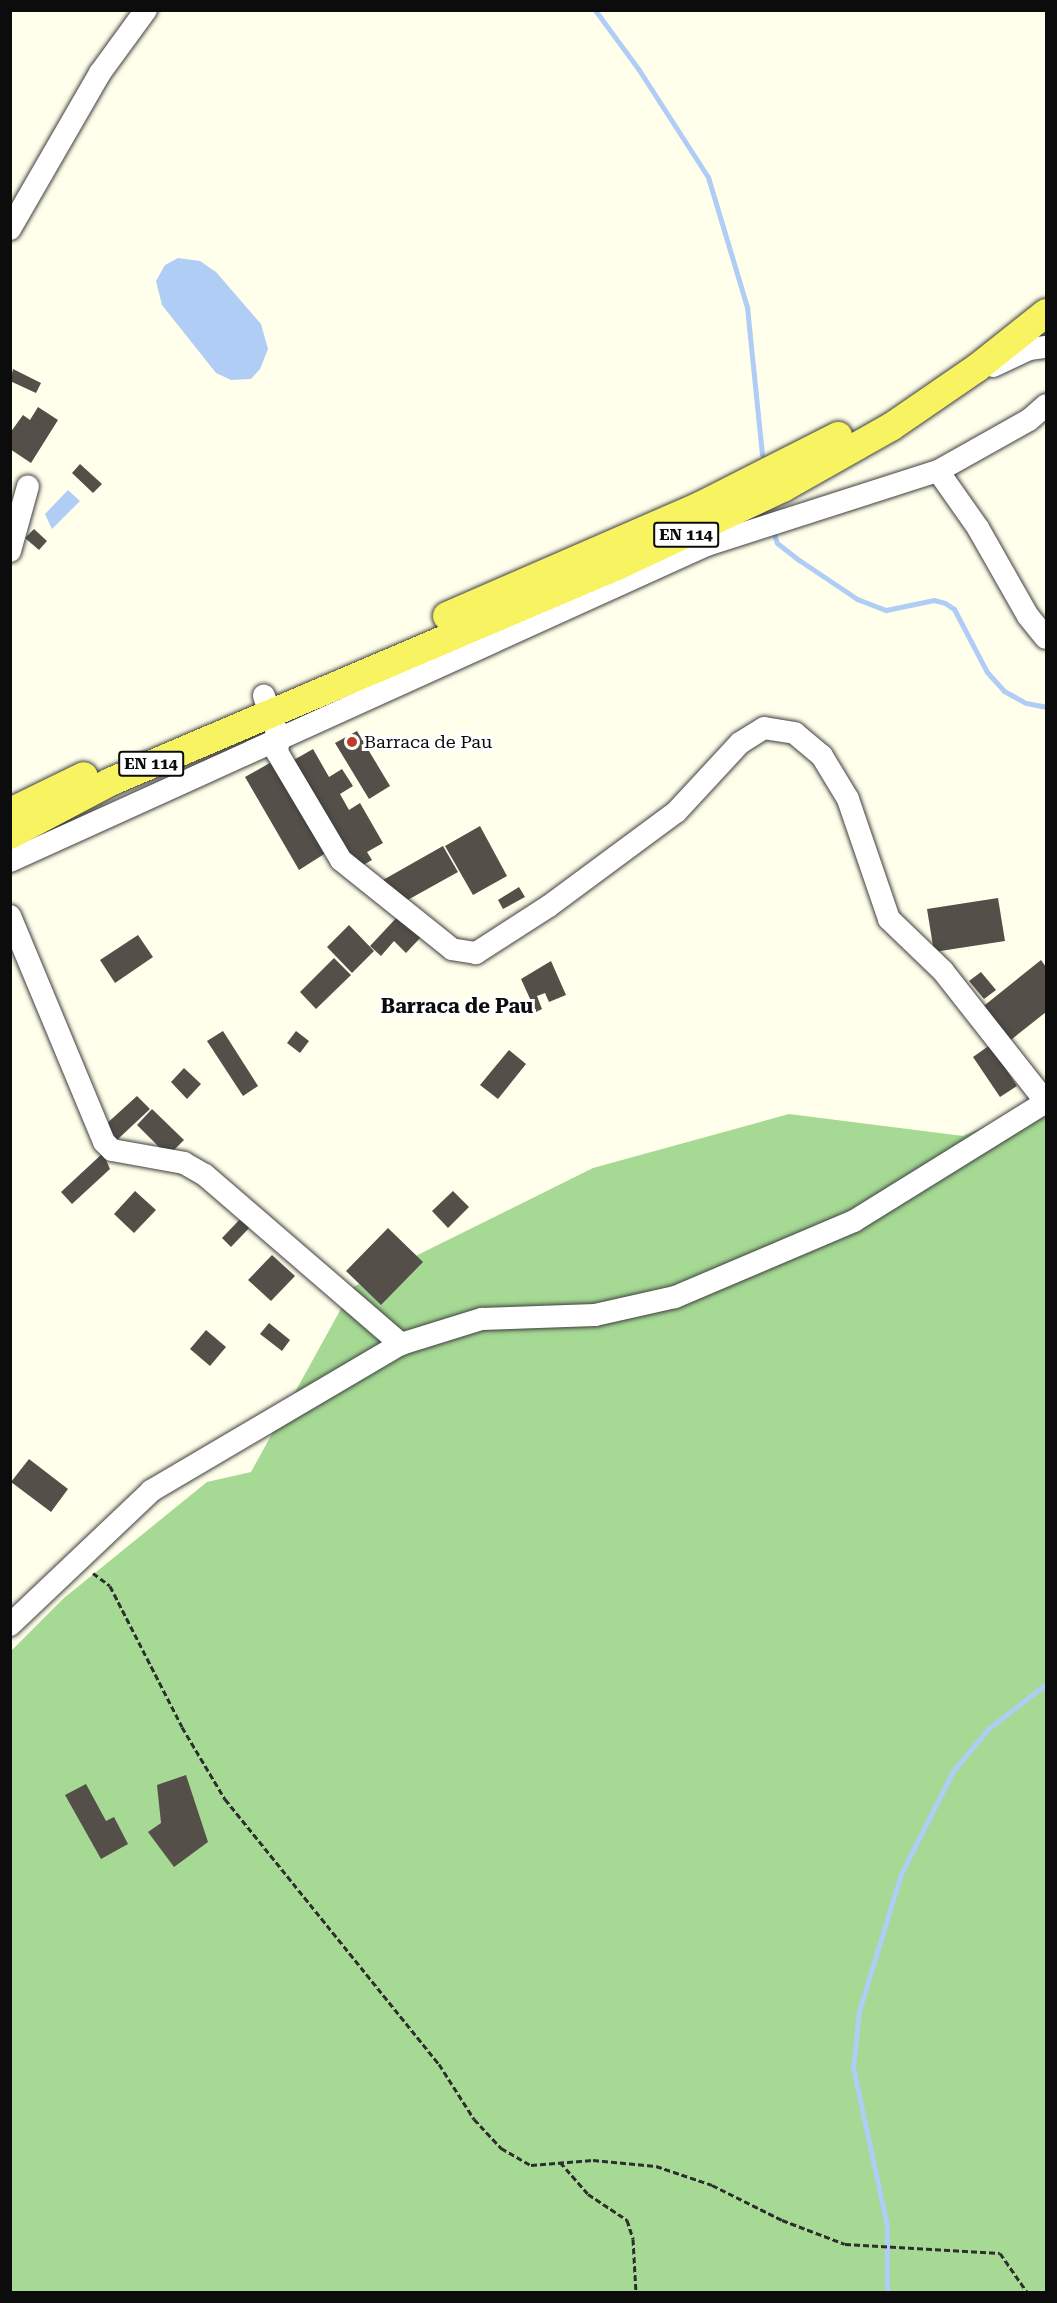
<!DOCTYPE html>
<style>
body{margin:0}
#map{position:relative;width:1057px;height:2303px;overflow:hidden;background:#ffffeb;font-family:"Roboto Serif",serif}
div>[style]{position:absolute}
.forest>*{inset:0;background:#a5d994}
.water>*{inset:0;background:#b0cdf6}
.stream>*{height:5px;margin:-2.5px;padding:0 2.5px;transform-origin:2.5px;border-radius:2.5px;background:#b0cdf6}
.building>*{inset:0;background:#544f48}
.path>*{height:3px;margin-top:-1.5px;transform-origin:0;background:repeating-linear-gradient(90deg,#2e2e2e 0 6px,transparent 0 9px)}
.roads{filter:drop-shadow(0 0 2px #3f3f3f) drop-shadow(0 0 2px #3f3f3f)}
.minor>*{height:22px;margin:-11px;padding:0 11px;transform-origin:11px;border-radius:11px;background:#fff}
.major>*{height:28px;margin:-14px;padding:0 14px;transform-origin:14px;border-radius:14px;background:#f8f361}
.dots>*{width:16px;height:16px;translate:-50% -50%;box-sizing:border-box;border:3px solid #fff;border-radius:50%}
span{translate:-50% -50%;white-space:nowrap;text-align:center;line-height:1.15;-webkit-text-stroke:6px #fff;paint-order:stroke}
.shield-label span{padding:2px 4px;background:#fff;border:2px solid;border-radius:4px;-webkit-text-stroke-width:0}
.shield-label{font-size:16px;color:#0c0c0c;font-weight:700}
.poi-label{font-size:18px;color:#0c0c0c}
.left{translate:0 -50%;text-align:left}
.neighbourhood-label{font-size:20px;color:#0c0c0c;font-weight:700}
.frame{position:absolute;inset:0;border:12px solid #0c0c0c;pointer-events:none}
</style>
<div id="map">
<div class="forest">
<i style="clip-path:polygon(1046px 1101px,1046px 2292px,11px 2292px,11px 1651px,64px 1598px,207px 1482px,251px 1472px,353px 1287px,593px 1168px,789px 1114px,963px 1136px)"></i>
</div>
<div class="water">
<i style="clip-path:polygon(178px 258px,200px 261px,216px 272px,261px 324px,268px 349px,260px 369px,251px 379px,231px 380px,216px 373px,162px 305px,156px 281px,165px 265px)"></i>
<i style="clip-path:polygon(68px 490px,80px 501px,52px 529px,45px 514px)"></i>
</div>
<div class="stream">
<i style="left:595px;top:10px;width:74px;rotate:53.7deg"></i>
<i style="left:639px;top:70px;width:127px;rotate:57.2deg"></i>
<i style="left:708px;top:177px;width:136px;rotate:73.3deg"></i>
<i style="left:747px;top:307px;width:148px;rotate:84.2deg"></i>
<i style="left:774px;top:534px;width:9px;rotate:72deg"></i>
<i style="left:777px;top:543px;width:28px;rotate:38deg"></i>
<i style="left:799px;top:560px;width:70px;rotate:33.9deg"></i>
<i style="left:857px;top:599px;width:31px;rotate:21deg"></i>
<i style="left:886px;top:610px;width:49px;rotate:-11.8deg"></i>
<i style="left:934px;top:600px;width:11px;rotate:15deg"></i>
<i style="left:945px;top:603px;width:11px;rotate:34deg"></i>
<i style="left:954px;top:609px;width:71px;rotate:62.4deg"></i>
<i style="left:987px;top:672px;width:25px;rotate:48deg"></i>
<i style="left:1004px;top:691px;width:25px;rotate:29deg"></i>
<i style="left:1026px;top:703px;width:20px;rotate:11deg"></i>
<i style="left:887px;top:2292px;width:66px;rotate:-90deg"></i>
<i style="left:887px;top:2226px;width:162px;rotate:-102.1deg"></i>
<i style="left:853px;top:2068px;width:57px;rotate:-84deg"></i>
<i style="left:859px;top:2011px;width:143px;rotate:-73deg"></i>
<i style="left:901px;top:1874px;width:115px;rotate:-63.2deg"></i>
<i style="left:953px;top:1771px;width:55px;rotate:-50.2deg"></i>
<i style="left:988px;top:1729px;width:73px;rotate:-37.8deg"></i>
</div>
<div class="building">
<i style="clip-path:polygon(13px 369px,41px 383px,36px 393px,10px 381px)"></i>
<i style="clip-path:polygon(38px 407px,58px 420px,31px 463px,10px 449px,10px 433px,23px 415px,30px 420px)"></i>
<i style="clip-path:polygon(80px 464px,102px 484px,93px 493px,72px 473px)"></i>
<i style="clip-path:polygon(34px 529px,47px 541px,39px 550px,25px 538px)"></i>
<i style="clip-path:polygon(357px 731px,390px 786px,369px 799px,335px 743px)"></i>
<i style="clip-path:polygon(313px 749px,329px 777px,342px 769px,353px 786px,340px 794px,349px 810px,360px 803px,383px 843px,367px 852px,372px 860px,356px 869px,292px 761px)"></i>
<i style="clip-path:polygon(275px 760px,329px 851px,299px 870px,245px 777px)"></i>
<i style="clip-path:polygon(480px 826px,507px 876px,473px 895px,445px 846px)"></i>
<i style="clip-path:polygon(443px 846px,458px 872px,404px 902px,383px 880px)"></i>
<i style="clip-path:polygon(519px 887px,525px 897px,503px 909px,498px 900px)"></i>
<i style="clip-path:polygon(998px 898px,1005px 941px,934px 952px,927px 909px)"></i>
<i style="clip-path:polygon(399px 915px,422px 936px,406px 953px,394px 941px,381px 956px,370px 946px)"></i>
<i style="clip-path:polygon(349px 925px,374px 951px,352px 973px,327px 947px)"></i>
<i style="clip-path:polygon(138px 935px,153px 957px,115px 983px,100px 960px)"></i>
<i style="clip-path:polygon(334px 958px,351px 975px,316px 1009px,300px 992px)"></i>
<i style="clip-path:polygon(1041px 960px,1046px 967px,1046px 1012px,1007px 1043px,980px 1009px)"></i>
<i style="clip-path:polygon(551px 961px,566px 995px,549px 1002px,545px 993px,537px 996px,542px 1009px,536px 1012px,521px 979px)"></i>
<i style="clip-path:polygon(981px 972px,996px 990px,984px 999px,969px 981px)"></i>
<i style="clip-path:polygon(223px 1031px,258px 1086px,243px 1096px,207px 1041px)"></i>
<i style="clip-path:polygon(296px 1031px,309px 1041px,300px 1053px,287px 1043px)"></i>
<i style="clip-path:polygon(990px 1045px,1017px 1086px,1000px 1097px,973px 1057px)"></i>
<i style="clip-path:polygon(509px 1050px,526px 1064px,498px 1099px,480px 1085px)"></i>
<i style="clip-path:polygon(184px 1068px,201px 1084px,187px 1099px,171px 1082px)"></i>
<i style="clip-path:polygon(137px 1096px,150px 1109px,117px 1140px,104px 1126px)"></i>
<i style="clip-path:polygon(152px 1109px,184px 1140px,168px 1156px,137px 1125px)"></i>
<i style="clip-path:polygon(103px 1153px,110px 1169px,72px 1204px,61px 1192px)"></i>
<i style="clip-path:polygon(135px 1191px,156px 1210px,134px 1233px,114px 1214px)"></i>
<i style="clip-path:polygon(453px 1191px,469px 1207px,448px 1228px,432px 1211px)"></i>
<i style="clip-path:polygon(243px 1216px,252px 1225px,231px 1247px,222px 1238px)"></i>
<i style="clip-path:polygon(388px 1228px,423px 1262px,381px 1305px,346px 1271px)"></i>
<i style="clip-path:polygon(272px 1255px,295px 1276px,271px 1301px,248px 1280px)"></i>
<i style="clip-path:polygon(269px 1323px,290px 1340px,282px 1351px,260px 1334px)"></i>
<i style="clip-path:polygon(206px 1330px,226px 1347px,210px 1366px,190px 1349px)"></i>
<i style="clip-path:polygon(29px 1459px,68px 1489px,51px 1512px,11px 1482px)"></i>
<i style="clip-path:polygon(186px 1775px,208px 1842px,174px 1867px,148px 1832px,161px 1823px,157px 1785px)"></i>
<i style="clip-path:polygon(86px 1784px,106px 1821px,114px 1817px,128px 1844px,101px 1859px,65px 1795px)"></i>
</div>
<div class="path">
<i style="left:93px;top:1573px;width:21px;rotate:37deg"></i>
<i style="left:110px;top:1586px;width:158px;rotate:62.9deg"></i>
<i style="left:182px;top:1727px;width:84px;rotate:59.2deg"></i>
<i style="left:225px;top:1799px;width:341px;rotate:51.1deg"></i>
<i style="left:439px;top:2064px;width:65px;rotate:57.5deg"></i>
<i style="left:474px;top:2119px;width:40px;rotate:47deg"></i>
<i style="left:501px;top:2148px;width:34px;rotate:30deg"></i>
<i style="left:531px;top:2165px;width:62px;rotate:-4.6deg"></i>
<i style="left:593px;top:2160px;width:63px;rotate:5.4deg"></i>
<i style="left:656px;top:2166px;width:59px;rotate:18.7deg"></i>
<i style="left:712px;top:2185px;width:78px;rotate:26.6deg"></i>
<i style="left:782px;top:2220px;width:67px;rotate:20.9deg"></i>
<i style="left:845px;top:2244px;width:155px;rotate:3.3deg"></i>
<i style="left:1000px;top:2253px;width:47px;rotate:55.3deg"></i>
<i style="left:560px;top:2162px;width:43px;rotate:48.8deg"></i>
<i style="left:588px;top:2194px;width:47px;rotate:33.7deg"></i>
<i style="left:627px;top:2220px;width:20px;rotate:72deg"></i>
<i style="left:633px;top:2239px;width:53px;rotate:86.8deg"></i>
</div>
<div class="roads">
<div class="minor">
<i style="left:10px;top:229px;width:180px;rotate:-60deg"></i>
<i style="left:100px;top:73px;width:78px;rotate:-53.9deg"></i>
<i style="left:993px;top:366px;width:40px;rotate:-25deg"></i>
<i style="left:1029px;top:349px;width:17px;rotate:-7deg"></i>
<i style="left:938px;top:471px;width:70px;rotate:54.9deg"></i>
<i style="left:978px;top:528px;width:101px;rotate:60.4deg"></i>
<i style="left:1028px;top:616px;width:28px;rotate:51deg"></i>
<i style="left:10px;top:551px;width:67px;rotate:-74.5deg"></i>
<i style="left:10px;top:861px;width:765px;rotate:-24.39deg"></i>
<i style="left:707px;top:545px;width:243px;rotate:-17.8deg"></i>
<i style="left:938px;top:471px;width:104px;rotate:-29.3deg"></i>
<i style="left:1029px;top:420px;width:23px;rotate:-41deg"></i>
<i style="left:10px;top:916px;width:245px;rotate:67.4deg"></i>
<i style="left:104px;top:1142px;width:11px;rotate:45deg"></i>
<i style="left:112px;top:1150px;width:73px;rotate:10.2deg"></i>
<i style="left:184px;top:1163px;width:24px;rotate:30deg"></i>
<i style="left:205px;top:1175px;width:259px;rotate:40.8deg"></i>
<i style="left:10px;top:1625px;width:195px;rotate:-43.5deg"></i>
<i style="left:151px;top:1491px;width:290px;rotate:-30.5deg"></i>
<i style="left:401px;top:1344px;width:85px;rotate:-17.2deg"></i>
<i style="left:482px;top:1319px;width:113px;rotate:-2deg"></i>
<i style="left:595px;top:1315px;width:82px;rotate:-12.7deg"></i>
<i style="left:675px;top:1297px;width:194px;rotate:-23deg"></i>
<i style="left:854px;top:1221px;width:226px;rotate:-31.8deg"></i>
<i style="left:1046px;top:1102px;width:167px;rotate:-128.2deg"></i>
<i style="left:943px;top:971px;width:75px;rotate:-136.1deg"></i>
<i style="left:889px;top:919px;width:127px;rotate:-108.9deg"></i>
<i style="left:848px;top:799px;width:50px;rotate:-121.2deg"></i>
<i style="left:822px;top:756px;width:35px;rotate:-140deg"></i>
<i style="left:795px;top:733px;width:31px;rotate:-171deg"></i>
<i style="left:764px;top:728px;width:28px;rotate:148deg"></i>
<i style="left:740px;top:743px;width:94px;rotate:132.8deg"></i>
<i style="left:676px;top:812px;width:158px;rotate:143.5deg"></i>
<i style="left:549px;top:906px;width:87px;rotate:147.2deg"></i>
<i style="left:476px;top:953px;width:24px;rotate:-171deg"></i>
<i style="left:452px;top:949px;width:142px;rotate:-141.3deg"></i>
<i style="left:341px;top:860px;width:126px;rotate:-120.7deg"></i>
<i style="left:277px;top:752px;width:14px;rotate:-82deg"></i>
<i style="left:279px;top:738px;width:45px;rotate:-109.7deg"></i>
</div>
<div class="major">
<i style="left:447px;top:616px;width:276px;rotate:-23.5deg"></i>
<i style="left:700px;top:506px;width:155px;rotate:-26.9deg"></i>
<i style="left:10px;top:812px;width:82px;rotate:-25.9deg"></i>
<i style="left:10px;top:835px;width:113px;rotate:-27.9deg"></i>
<i style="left:110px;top:782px;width:551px;rotate:-23.08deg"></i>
<i style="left:617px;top:566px;width:183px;rotate:-25.2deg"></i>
<i style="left:783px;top:488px;width:124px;rotate:-29.5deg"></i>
<i style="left:891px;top:427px;width:104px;rotate:-34.5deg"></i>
<i style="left:977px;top:368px;width:88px;rotate:-38.6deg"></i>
</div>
</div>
<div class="dots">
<i style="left:352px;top:742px;background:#bb3d24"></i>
</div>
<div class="shield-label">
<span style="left:686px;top:535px">EN 114</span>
<span style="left:151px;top:764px">EN 114</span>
</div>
<div class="poi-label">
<span class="left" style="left:364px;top:742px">Barraca de Pau</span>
</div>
<div class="neighbourhood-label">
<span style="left:457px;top:1006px">Barraca de Pau</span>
</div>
<div class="frame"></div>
</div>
